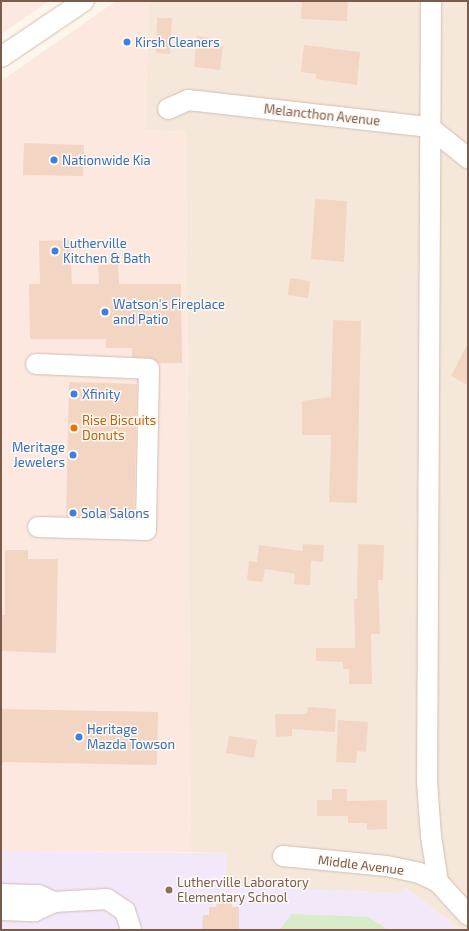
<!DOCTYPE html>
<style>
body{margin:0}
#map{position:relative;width:469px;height:931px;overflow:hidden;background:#fdf6ec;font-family:"Exo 2",sans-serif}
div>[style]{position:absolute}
.residential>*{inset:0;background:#f5e8da}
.commercial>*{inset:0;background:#fde8e0}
.education>*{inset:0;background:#f3e8fa}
.green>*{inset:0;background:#d8ecc9}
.building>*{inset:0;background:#f3d5c3}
.roads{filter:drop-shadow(0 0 1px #d1beb0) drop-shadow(0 0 1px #d1beb0)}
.minor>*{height:20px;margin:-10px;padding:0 10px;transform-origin:10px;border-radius:10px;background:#fff}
.dots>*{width:11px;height:11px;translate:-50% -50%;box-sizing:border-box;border:2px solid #fffaf3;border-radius:50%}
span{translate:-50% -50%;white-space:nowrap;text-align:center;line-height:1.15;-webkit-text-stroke:3px #fffaf3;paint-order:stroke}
.shop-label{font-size:13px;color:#366cbe}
.left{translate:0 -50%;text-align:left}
.right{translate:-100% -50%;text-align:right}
.street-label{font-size:13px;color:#7a5c4d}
.food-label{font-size:13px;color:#c56008}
.education-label{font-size:13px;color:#785e54}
.frame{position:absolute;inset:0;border:2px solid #7a5c4d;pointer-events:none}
</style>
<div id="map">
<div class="residential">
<i style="clip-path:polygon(149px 1px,468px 1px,468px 930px,461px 930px,406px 888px,398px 893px,224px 885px,227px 853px,191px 852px,186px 132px,145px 130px)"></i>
</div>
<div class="commercial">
<i style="clip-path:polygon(1px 1px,49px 1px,1px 34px)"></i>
<i style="clip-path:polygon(116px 1px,149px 1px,145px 130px,186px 132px,191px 852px,1px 851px,1px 81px)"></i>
</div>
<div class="education">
<i style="clip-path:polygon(1px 851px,227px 853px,225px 885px,398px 893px,406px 888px,461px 930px,1px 930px)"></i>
</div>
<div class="green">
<i style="clip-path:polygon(292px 914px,368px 917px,389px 930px,279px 930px)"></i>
</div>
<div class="building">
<i style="clip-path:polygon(302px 1px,348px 1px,347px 21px,301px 19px)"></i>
<i style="clip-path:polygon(157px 18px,172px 18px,170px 54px,156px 53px)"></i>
<i style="clip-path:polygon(197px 36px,212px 38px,211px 44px,223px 46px,220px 70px,194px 67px)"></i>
<i style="clip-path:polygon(304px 45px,360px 52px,357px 85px,316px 79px,316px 74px,301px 72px)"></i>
<i style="clip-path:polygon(24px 143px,84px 145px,83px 176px,23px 175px)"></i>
<i style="clip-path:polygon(315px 199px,347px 201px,344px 262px,311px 259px)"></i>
<i style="clip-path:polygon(70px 240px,72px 284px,99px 284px,98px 265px,118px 264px,119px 284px,181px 284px,182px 363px,158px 363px,150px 358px,132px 357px,132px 348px,106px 348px,106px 339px,30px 339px,29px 284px,40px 284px,39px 241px)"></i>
<i style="clip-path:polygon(290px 278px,310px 281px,308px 298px,288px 295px)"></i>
<i style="clip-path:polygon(333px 320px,361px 321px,357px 503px,329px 502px,331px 435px,302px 435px,302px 401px,331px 397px)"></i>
<i style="clip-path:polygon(468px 343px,468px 385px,451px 376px)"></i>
<i style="clip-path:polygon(69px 382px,137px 384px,134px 518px,66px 516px)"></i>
<i style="clip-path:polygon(303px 544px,324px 545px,323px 562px,311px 561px,310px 585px,294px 584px,295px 574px,265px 569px,263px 582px,247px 580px,249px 561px,257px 562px,259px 545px,302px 551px)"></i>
<i style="clip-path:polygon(358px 544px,384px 545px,383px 580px,378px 580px,380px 634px,371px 634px,372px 684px,349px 684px,349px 669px,343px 669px,343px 662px,316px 661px,316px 648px,355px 648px,354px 599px,357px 599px)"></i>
<i style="clip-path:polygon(5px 550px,28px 550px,28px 559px,58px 559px,56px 653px,1px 651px,1px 615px,5px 615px)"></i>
<i style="clip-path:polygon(308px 707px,336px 709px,335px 732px,292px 729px,292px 736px,276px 737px,275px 714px,307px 714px)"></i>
<i style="clip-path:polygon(1px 709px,158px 712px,157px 765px,1px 762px)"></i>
<i style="clip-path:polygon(338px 720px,368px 722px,366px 752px,357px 751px,356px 763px,336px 762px)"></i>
<i style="clip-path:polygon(229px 736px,257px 740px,254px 758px,226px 753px)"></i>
<i style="clip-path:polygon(332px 789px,347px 789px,347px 801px,387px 800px,387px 829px,367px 830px,367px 823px,348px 823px,348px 816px,317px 816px,317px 800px,332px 800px)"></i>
<i style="clip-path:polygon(217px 902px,232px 903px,232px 907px,239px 907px,239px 930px,202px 930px,203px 915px,209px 915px,209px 907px,216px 907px)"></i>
</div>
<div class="roads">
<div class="minor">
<i style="left:431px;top:1px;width:781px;rotate:90.29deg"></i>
<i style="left:427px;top:782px;width:54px;rotate:85.8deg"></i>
<i style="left:431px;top:836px;width:47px;rotate:81.3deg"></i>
<i style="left:1px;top:57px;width:100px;rotate:-34deg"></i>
<i style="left:168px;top:109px;width:22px;rotate:-24deg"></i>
<i style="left:188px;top:100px;width:243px;rotate:6.4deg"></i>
<i style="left:429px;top:127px;width:50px;rotate:38.5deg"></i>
<i style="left:36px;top:364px;width:113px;rotate:2.5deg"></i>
<i style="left:149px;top:369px;width:161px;rotate:91.1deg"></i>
<i style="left:146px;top:530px;width:108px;rotate:-178.4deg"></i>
<i style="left:283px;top:856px;width:104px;rotate:5.5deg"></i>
<i style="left:387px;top:866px;width:33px;rotate:12deg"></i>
<i style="left:419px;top:873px;width:21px;rotate:25deg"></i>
<i style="left:438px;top:882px;width:45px;rotate:47.7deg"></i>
<i style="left:1px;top:894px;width:37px;rotate:2deg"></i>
<i style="left:38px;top:895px;width:17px;rotate:24deg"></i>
<i style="left:1px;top:910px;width:34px;rotate:2deg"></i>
<i style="left:35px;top:911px;width:21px;rotate:-25deg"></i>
<i style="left:54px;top:902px;width:53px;rotate:-3.2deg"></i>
<i style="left:107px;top:899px;width:22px;rotate:34deg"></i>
<i style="left:125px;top:911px;width:20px;rotate:72deg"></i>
</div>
</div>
<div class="dots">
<i style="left:127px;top:42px;background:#3f7fe0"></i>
<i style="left:54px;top:160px;background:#3f7fe0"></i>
<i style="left:55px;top:251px;background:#3f7fe0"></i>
<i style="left:105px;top:312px;background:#3f7fe0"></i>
<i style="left:74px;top:394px;background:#3f7fe0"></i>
<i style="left:74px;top:428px;background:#e8710a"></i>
<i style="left:73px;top:455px;background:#3f7fe0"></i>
<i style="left:73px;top:513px;background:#3f7fe0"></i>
<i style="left:79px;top:737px;background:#3f7fe0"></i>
<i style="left:169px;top:890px;background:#8d6e63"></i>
</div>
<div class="shop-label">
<span class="left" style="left:135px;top:42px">Kirsh Cleaners</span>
<span class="left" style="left:62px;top:160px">Nationwide Kia</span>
<span class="left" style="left:63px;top:251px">Lutherville<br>Kitchen &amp; Bath</span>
<span class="left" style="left:113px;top:312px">Watson's Fireplace<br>and Patio</span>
<span class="left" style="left:82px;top:394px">Xfinity</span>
<span class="right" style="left:65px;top:455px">Meritage<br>Jewelers</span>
<span class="left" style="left:81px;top:513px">Sola Salons</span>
<span class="left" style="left:87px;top:737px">Heritage<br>Mazda Towson</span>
</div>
<div class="street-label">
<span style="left:322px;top:115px;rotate:6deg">Melancthon Avenue</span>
<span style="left:361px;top:865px;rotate:7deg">Middle Avenue</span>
</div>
<div class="food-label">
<span class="left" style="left:82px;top:428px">Rise Biscuits<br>Donuts</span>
</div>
<div class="education-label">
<span class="left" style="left:177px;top:890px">Lutherville Laboratory<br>Elementary School</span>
</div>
<div class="frame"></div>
</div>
